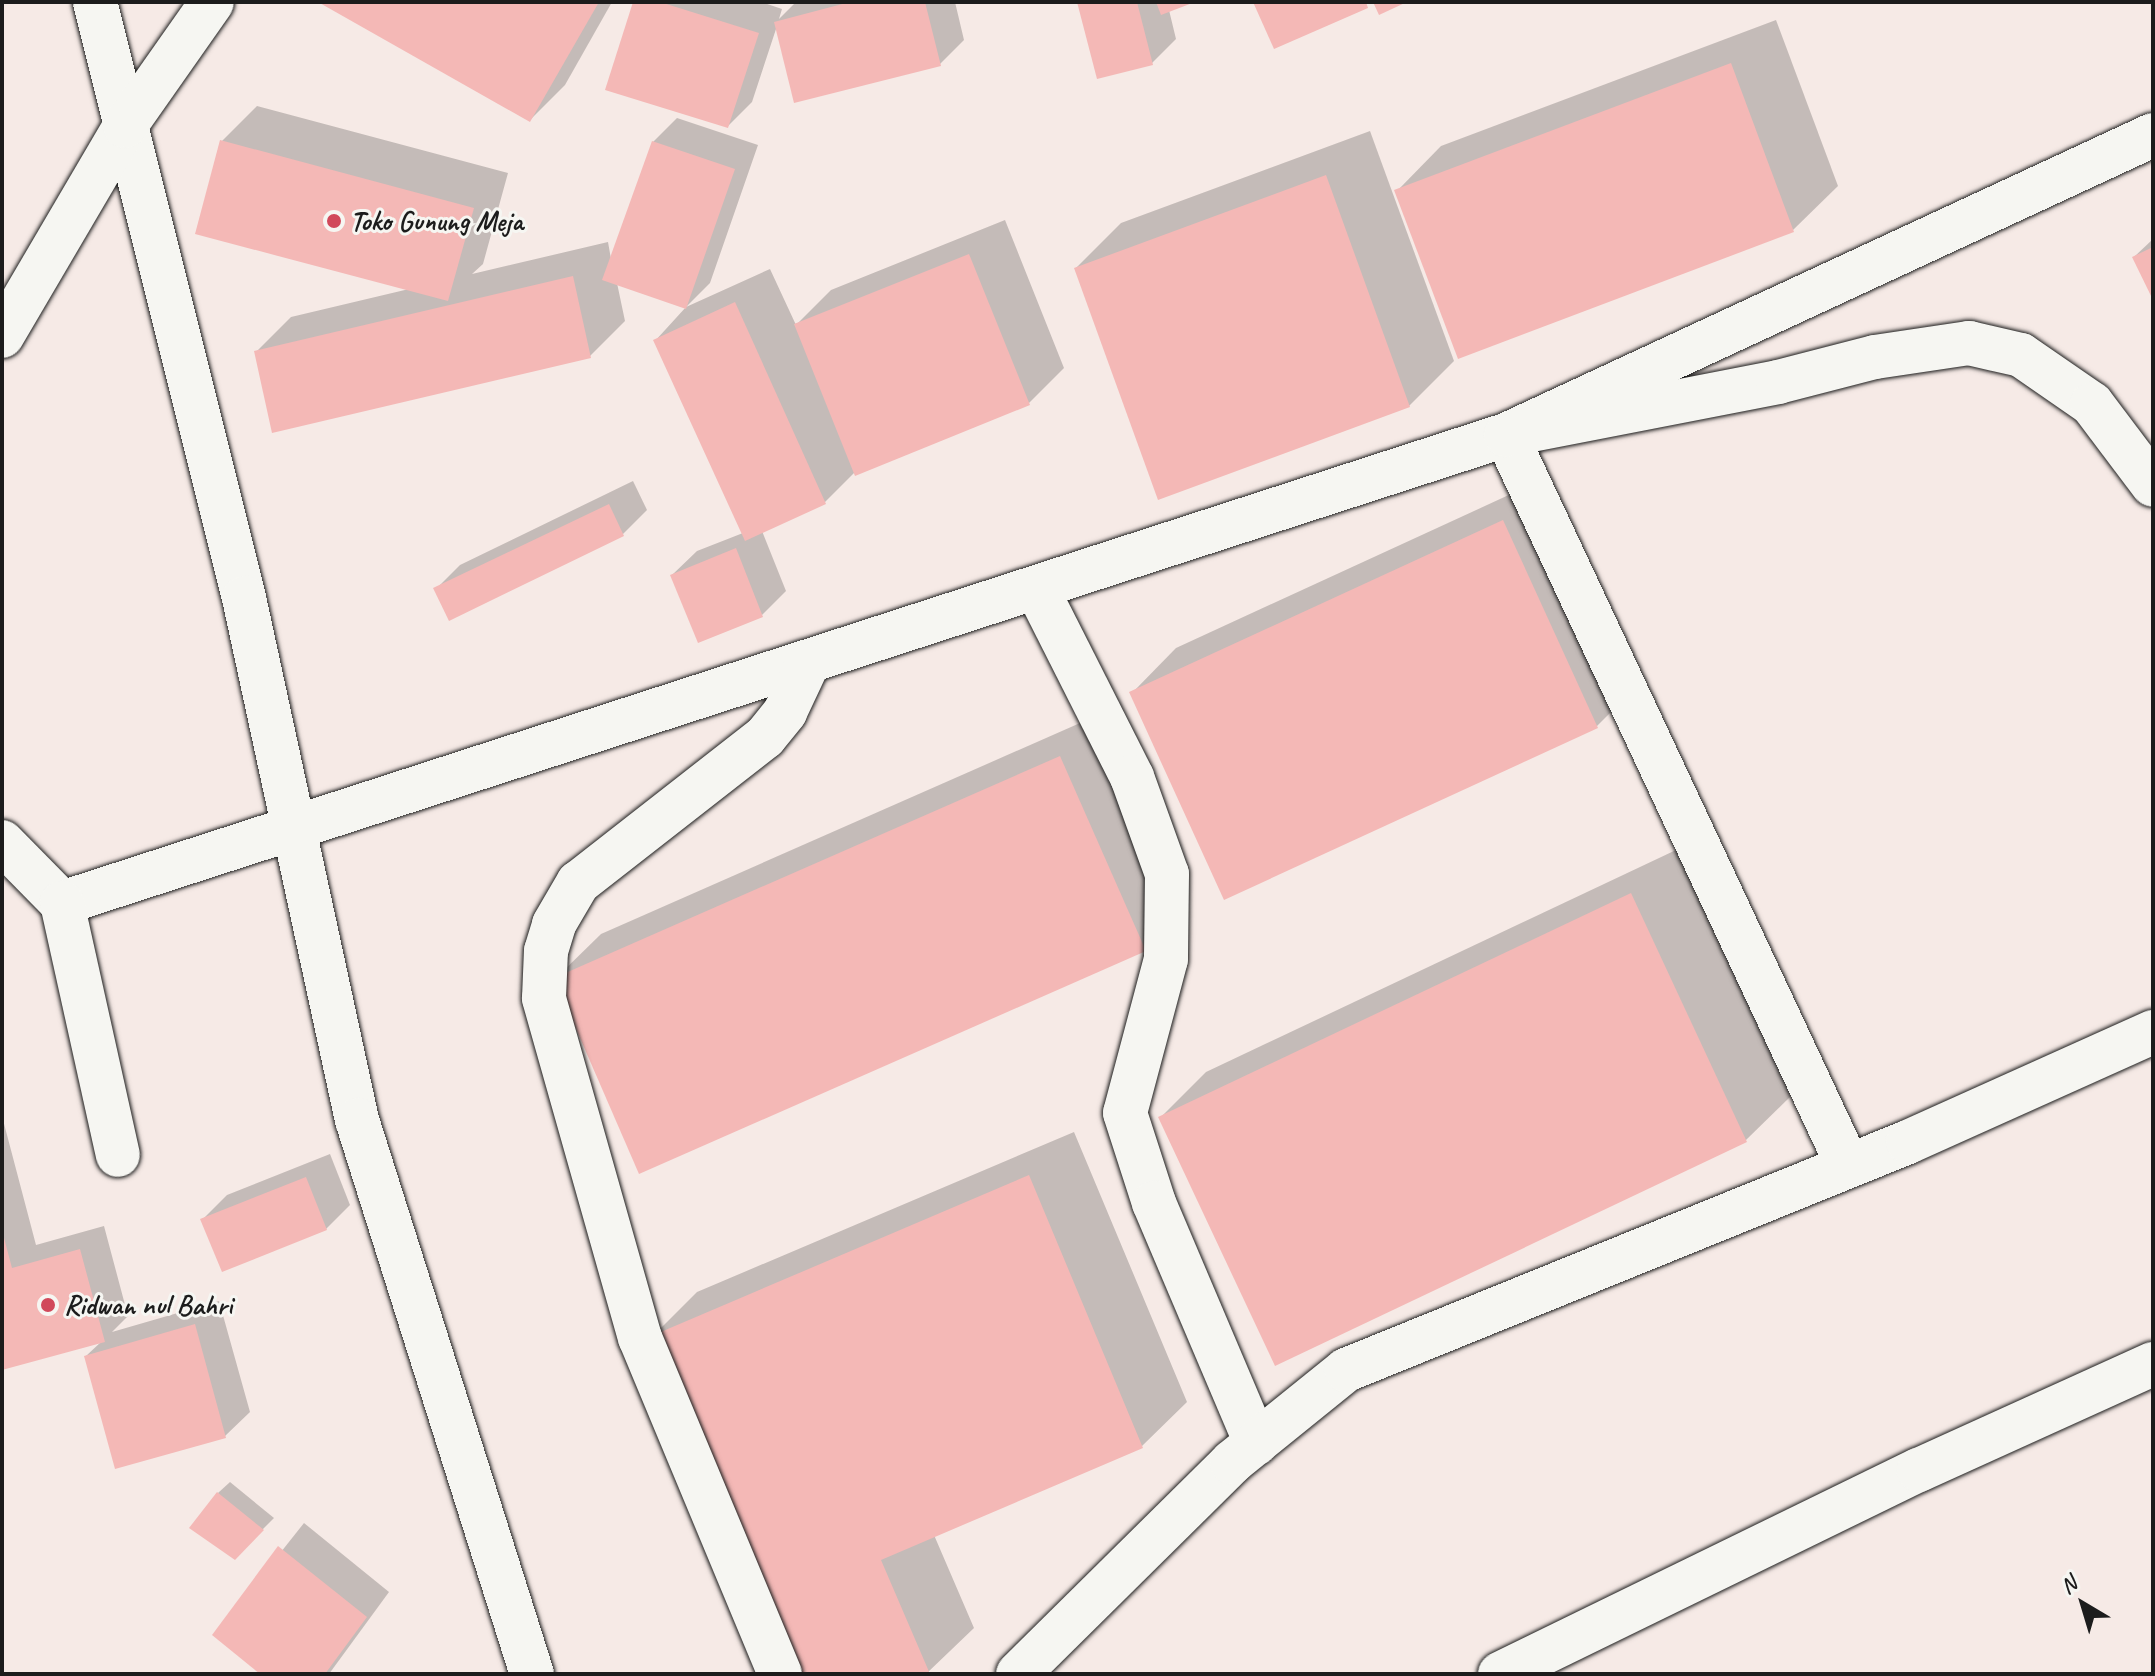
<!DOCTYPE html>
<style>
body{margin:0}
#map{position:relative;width:2155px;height:1676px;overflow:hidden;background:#f6eae6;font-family:Caveat,sans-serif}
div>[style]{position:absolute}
.shadow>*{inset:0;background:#0003}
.building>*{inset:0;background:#f4b8b6}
.roads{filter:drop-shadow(0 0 2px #1c1c1c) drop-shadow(0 0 2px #1c1c1c)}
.minor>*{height:44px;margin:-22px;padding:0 22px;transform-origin:22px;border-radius:22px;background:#f6f6f2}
.dots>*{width:22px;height:22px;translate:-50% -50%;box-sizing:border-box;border:4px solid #f6f6f2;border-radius:50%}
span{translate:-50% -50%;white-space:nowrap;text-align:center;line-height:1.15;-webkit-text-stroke:6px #f6f6f2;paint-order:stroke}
.poi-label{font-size:28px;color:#1c1c1c;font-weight:700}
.left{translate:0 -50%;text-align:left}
.frame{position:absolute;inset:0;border:4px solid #1c1c1c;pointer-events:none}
.north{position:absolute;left:2043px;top:1564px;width:80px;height:80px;-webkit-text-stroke:6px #f6f6f2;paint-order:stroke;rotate:322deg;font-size:22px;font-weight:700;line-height:32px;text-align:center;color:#1c1c1c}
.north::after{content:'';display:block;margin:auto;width:28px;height:36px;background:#1c1c1c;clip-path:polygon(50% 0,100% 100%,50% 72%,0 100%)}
</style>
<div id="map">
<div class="shadow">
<i style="clip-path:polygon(322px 2px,612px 2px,565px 85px,530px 120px)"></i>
<i style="clip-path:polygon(635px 2px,761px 2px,782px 9px,779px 19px,796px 2px,955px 2px,964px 40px,940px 64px,777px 26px,752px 102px,728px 126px)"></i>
<i style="clip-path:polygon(1079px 2px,1190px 2px,1169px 10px,1176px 39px,1152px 63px)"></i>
<i style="clip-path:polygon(1776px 20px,1838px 186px,1793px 230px,1397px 191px,1441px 146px)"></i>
<i style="clip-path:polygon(257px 106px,508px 173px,483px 264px,472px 274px,608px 242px,611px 259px,653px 142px,677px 118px,758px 145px,710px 283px,686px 307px,617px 283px,625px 321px,590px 356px,256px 352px,291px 317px,409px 289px,222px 141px)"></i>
<i style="clip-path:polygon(1370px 131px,1454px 361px,1409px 406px,1076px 268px,1121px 223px)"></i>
<i style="clip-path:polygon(1005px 220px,1064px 368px,1029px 403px,855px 472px,825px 502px,762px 531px,786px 591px,762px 615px,672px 575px,697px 551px,743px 533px,655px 341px,686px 307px,770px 269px,796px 325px,831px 290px)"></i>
<i style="clip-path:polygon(2153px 239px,2153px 295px,2134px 257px)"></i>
<i style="clip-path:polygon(1548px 477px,1642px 681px,1597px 726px,1132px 693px,1176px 648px)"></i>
<i style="clip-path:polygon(633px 481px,647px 510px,623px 534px,436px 589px,460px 565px)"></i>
<i style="clip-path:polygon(1105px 712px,1189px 905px,1144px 950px,556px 978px,601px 934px)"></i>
<i style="clip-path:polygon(1676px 850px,1791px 1096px,1746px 1140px,1276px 1363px,1161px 1117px,1206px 1072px)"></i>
<i style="clip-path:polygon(2px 1116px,36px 1245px,104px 1226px,128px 1316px,112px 1332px,219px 1301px,250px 1412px,225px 1436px,86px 1356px,102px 1341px,2px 1367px)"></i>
<i style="clip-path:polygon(1074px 1132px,1187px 1402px,1142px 1446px,934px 1535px,974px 1628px,926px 1674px,652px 1337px,697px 1292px)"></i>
<i style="clip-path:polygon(330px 1154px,350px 1205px,326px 1229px,203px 1219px,227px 1195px)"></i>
<i style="clip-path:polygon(230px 1482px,274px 1518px,235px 1557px,218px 1493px)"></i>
<i style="clip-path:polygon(304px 1523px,389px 1592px,329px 1674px,264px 1674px,215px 1635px)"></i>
</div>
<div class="building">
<i style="clip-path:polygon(318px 2px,599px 2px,530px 122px)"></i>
<i style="clip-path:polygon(633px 2px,660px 2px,759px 33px,728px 128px,605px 90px)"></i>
<i style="clip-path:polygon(850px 2px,925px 2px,941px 66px,794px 103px,774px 22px)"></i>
<i style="clip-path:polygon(1077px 2px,1137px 2px,1153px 65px,1097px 79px)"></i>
<i style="clip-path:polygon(1156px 2px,1195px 2px,1161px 15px)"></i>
<i style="clip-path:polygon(1253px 2px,1366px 2px,1368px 8px,1274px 49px)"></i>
<i style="clip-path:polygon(1373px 2px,1407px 2px,1379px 15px)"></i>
<i style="clip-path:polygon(1731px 63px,1794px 232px,1458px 359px,1394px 190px)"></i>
<i style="clip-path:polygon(220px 140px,474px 208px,448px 301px,195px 234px)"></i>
<i style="clip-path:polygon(652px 141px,735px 169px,686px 309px,602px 280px)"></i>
<i style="clip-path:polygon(1326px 175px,1410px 407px,1158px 500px,1074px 268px)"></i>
<i style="clip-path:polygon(2153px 247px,2153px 300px,2132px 257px)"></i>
<i style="clip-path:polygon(969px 254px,1030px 405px,855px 476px,794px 324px)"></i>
<i style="clip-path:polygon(573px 276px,591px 358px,272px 433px,254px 351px)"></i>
<i style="clip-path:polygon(735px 302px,826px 504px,745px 541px,653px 340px)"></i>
<i style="clip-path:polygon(609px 504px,624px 536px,449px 621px,433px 588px)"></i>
<i style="clip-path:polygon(1503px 520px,1598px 728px,1224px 900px,1129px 692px)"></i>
<i style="clip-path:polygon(736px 548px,763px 617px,698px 643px,670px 575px)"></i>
<i style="clip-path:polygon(1060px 756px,1146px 951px,639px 1174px,554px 978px)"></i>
<i style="clip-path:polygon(1631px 893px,1747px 1142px,1275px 1366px,1158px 1117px)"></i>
<i style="clip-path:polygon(1029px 1175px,1143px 1448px,881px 1560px,930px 1674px,794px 1674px,649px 1337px)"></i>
<i style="clip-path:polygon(306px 1177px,327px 1230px,222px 1272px,200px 1219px)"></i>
<i style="clip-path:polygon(3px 1234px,12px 1268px,80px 1249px,105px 1342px,2px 1370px)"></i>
<i style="clip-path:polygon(195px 1324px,226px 1438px,115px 1469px,84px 1356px)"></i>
<i style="clip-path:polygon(217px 1492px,264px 1530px,235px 1560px,189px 1528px)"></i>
<i style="clip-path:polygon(278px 1546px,367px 1617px,325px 1674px,260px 1674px,212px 1635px)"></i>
</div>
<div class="roads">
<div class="minor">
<i style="left:95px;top:2px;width:614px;rotate:75.96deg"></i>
<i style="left:244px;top:598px;width:534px;rotate:77.79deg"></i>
<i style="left:357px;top:1120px;width:581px;rotate:72.47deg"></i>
<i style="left:2px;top:336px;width:243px;rotate:-59.6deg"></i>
<i style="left:125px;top:126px;width:151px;rotate:-54.9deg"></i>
<i style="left:1037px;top:589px;width:211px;rotate:63.2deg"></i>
<i style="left:1132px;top:777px;width:103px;rotate:70.2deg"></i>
<i style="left:1167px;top:874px;width:85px;rotate:90.7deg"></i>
<i style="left:1166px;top:959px;width:159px;rotate:104.9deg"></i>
<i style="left:1125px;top:1113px;width:95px;rotate:72.1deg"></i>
<i style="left:1154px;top:1203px;width:261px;rotate:67deg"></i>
<i style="left:2px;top:842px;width:86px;rotate:45.5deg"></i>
<i style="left:62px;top:903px;width:1518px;rotate:-17.96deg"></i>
<i style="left:1506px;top:435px;width:277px;rotate:-11deg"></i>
<i style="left:1778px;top:382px;width:100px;rotate:-14.5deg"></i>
<i style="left:1875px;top:357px;width:95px;rotate:-8.5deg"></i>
<i style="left:1969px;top:343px;width:53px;rotate:13deg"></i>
<i style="left:2021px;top:355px;width:86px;rotate:34.6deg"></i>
<i style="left:2092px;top:404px;width:101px;rotate:53deg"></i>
<i style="left:62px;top:903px;width:258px;rotate:77.5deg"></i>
<i style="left:1848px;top:1166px;width:807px;rotate:-115.07deg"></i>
<i style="left:1506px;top:435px;width:713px;rotate:-24.88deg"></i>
<i style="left:780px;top:1674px;width:364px;rotate:-112.6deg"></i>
<i style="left:640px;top:1338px;width:353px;rotate:-105.8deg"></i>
<i style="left:544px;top:998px;width:47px;rotate:-87.6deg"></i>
<i style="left:546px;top:951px;width:28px;rotate:-73deg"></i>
<i style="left:554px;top:924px;width:48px;rotate:-59.7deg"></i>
<i style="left:578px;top:883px;width:237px;rotate:-38deg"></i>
<i style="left:765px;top:737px;width:32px;rotate:-51deg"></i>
<i style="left:785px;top:712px;width:54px;rotate:-64.9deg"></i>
<i style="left:1018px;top:1674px;width:301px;rotate:-44.7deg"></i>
<i style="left:1232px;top:1462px;width:146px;rotate:-38.9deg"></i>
<i style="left:1346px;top:1370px;width:606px;rotate:-22.08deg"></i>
<i style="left:1908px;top:1142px;width:269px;rotate:-24.2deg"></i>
<i style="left:1500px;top:1674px;width:466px;rotate:-26deg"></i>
<i style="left:1919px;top:1470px;width:257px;rotate:-24.4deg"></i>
</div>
</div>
<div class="dots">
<i style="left:334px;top:221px;background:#d1495b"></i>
<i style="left:48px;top:1305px;background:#d1495b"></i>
</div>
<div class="poi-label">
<span class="left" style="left:350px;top:221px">Toko Gunung Meja</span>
<span class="left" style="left:64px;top:1305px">Ridwan nul Bahri</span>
</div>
<div class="frame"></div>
<div class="north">N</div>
</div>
